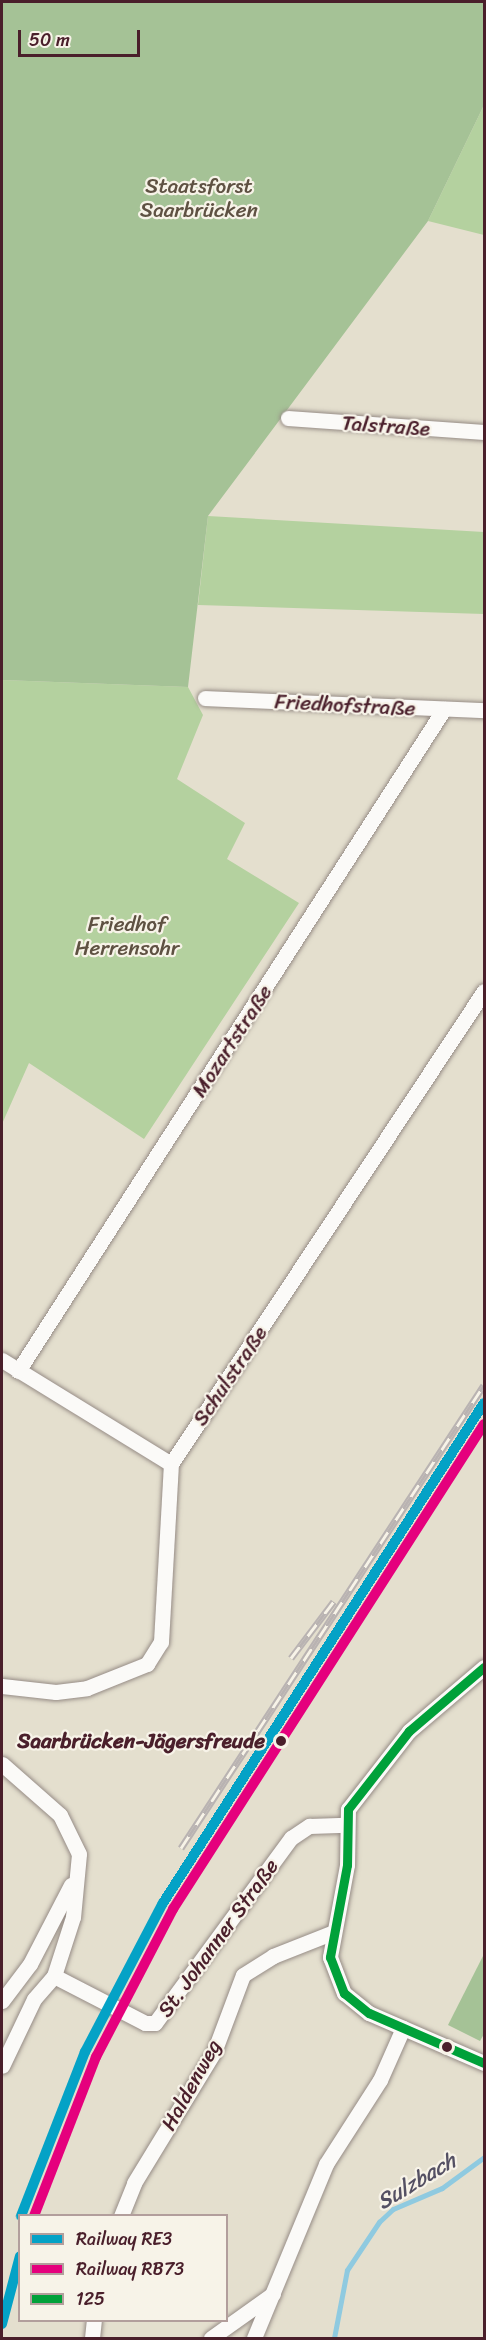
<!DOCTYPE html>
<meta charset="utf-8">
<style>
body{margin:0}
#map{position:relative;width:486px;height:2340px;overflow:hidden;background:#e4dfce;font-family:Sriracha,sans-serif}
div>[style]{position:absolute}
.green>*{inset:0;background:#b4d19f}
.forest>*{inset:0;background:#a5c296}
.stream>*{height:5px;margin:-2.5px;padding:0 2.5px;transform-origin:2.5px;border-radius:2.5px;background:#8fcae0}
.roads{filter:drop-shadow(0 0 2px #968c86) drop-shadow(0 0 2px #968c86)}
.minor>*{height:15px;margin:-7.5px;padding:0 7.5px;transform-origin:7.5px;border-radius:7.5px;background:#fbfaf8}
.rail>*{height:7px;margin-top:-3.5px;transform-origin:0;background:repeating-linear-gradient(90deg,#f7f3e8 0 14px,#b9b3b2 0 28px);box-sizing:border-box;border-block:2px solid #b9b3b2}
.bus-1>*{height:9px;margin:-4.5px;padding:0 4.5px;transform-origin:4.5px;border-radius:4.5px;background:#00a13a}
.rail-1>*{height:10px;margin:-5px;padding:0 5px;transform-origin:5px;border-radius:5px;background:#04a2c6}
.rail-2>*{height:10px;margin:-5px;padding:0 5px;transform-origin:5px;border-radius:5px;background:#e5007d}
.dots>*{width:16px;height:16px;translate:-50% -50%;box-sizing:border-box;border:3px solid #f7f3e8;border-radius:50%}
span{translate:-50% -50%;white-space:nowrap;text-align:center;line-height:1.15;-webkit-text-stroke:4.5px #f7f3e8;paint-order:stroke}
.park-label{font-size:21px;color:#5e5142}
.street-label{font-size:21px;color:#4a1f2b}
.stop-label{font-size:21px;color:#4a1f2b;font-weight:700}
.right{translate:-100% -50%;text-align:right}
.water-label{font-size:22px;color:#545063;font-style:italic}
.frame{position:absolute;inset:0;border:3px solid #4a1f2b;pointer-events:none}
.legend{position:absolute;left:18px;top:2214px;width:210px;height:108px;box-sizing:border-box;background:#f7f3e8;border:2px solid #b29e9c;margin:0;padding:8px 10px;list-style:none;font-size:18px;color:#4a1f2b}
.legend li{display:flex;align-items:center;gap:12px;height:30px}
.legend b{width:30px;border:2px solid #b29e9c}
.scale{position:absolute;left:18px;top:30px;width:122px;height:27px;box-sizing:border-box;border:3px solid #4a1f2b;border-top:0;padding-left:8px;font-size:18px;line-height:21px;white-space:nowrap;color:#4a1f2b;-webkit-text-stroke:4px #f7f3e8;paint-order:stroke}
</style>
<div id="map">
<div class="green">
<i style="clip-path:polygon(484px 105px,484px 235px,428px 221px)"></i>
<i style="clip-path:polygon(208px 516px,484px 532px,484px 614px,198px 605px)"></i>
<i style="clip-path:polygon(2px 680px,188px 687px,203px 715px,177px 779px,245px 823px,227px 859px,299px 903px,144px 1139px,29px 1063px,2px 1124px)"></i>
</div>
<div class="forest">
<i style="clip-path:polygon(2px 2px,484px 2px,484px 105px,428px 221px,208px 516px,188px 687px,2px 680px)"></i>
<i style="clip-path:polygon(484px 1954px,484px 2034px,480px 2041px,448px 2025px)"></i>
</div>
<div class="stream">
<i style="left:334px;top:2338px;width:69px;rotate:-79.2deg"></i>
<i style="left:347px;top:2270px;width:58px;rotate:-56.3deg"></i>
<i style="left:379px;top:2222px;width:19px;rotate:-43deg"></i>
<i style="left:393px;top:2209px;width:53px;rotate:-23.2deg"></i>
<i style="left:442px;top:2188px;width:52px;rotate:-36.4deg"></i>
</div>
<div class="roads">
<div class="minor">
<i style="left:288px;top:418px;width:196px;rotate:4.1deg"></i>
<i style="left:205px;top:698px;width:279px;rotate:2.5deg"></i>
<i style="left:2px;top:1360px;width:198px;rotate:31.6deg"></i>
<i style="left:18px;top:1371px;width:787px;rotate:-57.24deg"></i>
<i style="left:484px;top:1667px;width:99px;rotate:139.5deg"></i>
<i style="left:409px;top:1731px;width:99px;rotate:128deg"></i>
<i style="left:348px;top:1809px;width:56px;rotate:91deg"></i>
<i style="left:347px;top:1865px;width:94px;rotate:100.5deg"></i>
<i style="left:330px;top:1957px;width:39px;rotate:69deg"></i>
<i style="left:344px;top:1993px;width:32px;rotate:39deg"></i>
<i style="left:369px;top:2013px;width:125px;rotate:23.5deg"></i>
<i style="left:2px;top:1686px;width:54px;rotate:6.3deg"></i>
<i style="left:56px;top:1692px;width:31px;rotate:-7deg"></i>
<i style="left:87px;top:1688px;width:65px;rotate:-21.8deg"></i>
<i style="left:147px;top:1664px;width:26px;rotate:-58deg"></i>
<i style="left:161px;top:1642px;width:178px;rotate:-86.8deg"></i>
<i style="left:171px;top:1464px;width:567px;rotate:-56.51deg"></i>
<i style="left:2px;top:1764px;width:77px;rotate:41.3deg"></i>
<i style="left:60px;top:1815px;width:43px;rotate:64deg"></i>
<i style="left:79px;top:1854px;width:63px;rotate:95.4deg"></i>
<i style="left:73px;top:1917px;width:62px;rotate:107.9deg"></i>
<i style="left:54px;top:1976px;width:30px;rotate:131deg"></i>
<i style="left:34px;top:1999px;width:74px;rotate:115.5deg"></i>
<i style="left:54px;top:1976px;width:102px;rotate:27.3deg"></i>
<i style="left:145px;top:2023px;width:10px"></i>
<i style="left:155px;top:2023px;width:230px;rotate:-53.7deg"></i>
<i style="left:291px;top:1838px;width:22px;rotate:-34deg"></i>
<i style="left:309px;top:1826px;width:37px;rotate:-2deg"></i>
<i style="left:2px;top:2001px;width:46px;rotate:-52.9deg"></i>
<i style="left:30px;top:1964px;width:89px;rotate:-62.6deg"></i>
<i style="left:121px;top:2216px;width:35px;rotate:-68deg"></i>
<i style="left:134px;top:2183px;width:153px;rotate:-58.6deg"></i>
<i style="left:214px;top:2052px;width:82px;rotate:-69.4deg"></i>
<i style="left:243px;top:1975px;width:36px;rotate:-32deg"></i>
<i style="left:273px;top:1956px;width:62px;rotate:-21.6deg"></i>
<i style="left:92px;top:2338px;width:18px;rotate:-84deg"></i>
<i style="left:211px;top:2338px;width:76px;rotate:-35.4deg"></i>
<i style="left:254px;top:2338px;width:188px;rotate:-67.5deg"></i>
<i style="left:326px;top:2164px;width:100px;rotate:-57.3deg"></i>
<i style="left:380px;top:2080px;width:57px;rotate:-66.1deg"></i>
</div>
</div>
<div class="rail">
<i style="left:291px;top:1658px;width:71px;rotate:-53deg"></i>
<i style="left:181px;top:1848px;width:553px;rotate:-56.8deg"></i>
</div>
<div class="bus-1">
<i style="left:484px;top:1667px;width:99px;rotate:139.5deg"></i>
<i style="left:409px;top:1731px;width:99px;rotate:128deg"></i>
<i style="left:348px;top:1809px;width:56px;rotate:91deg"></i>
<i style="left:347px;top:1865px;width:94px;rotate:100.5deg"></i>
<i style="left:330px;top:1957px;width:39px;rotate:69deg"></i>
<i style="left:344px;top:1993px;width:32px;rotate:39deg"></i>
<i style="left:369px;top:2013px;width:125px;rotate:23.5deg"></i>
</div>
<div class="rail-1">
<i style="left:21px;top:2216px;width:176px;rotate:-68.7deg"></i>
<i style="left:85px;top:2052px;width:168px;rotate:-62.4deg"></i>
<i style="left:163px;top:1903px;width:594px;rotate:-57.3deg"></i>
<i style="left:2px;top:2324px;width:70px;rotate:-75.2deg"></i>
</div>
<div class="rail-2">
<i style="left:34px;top:2216px;width:171px;rotate:-68.7deg"></i>
<i style="left:96px;top:2057px;width:167px;rotate:-62.5deg"></i>
<i style="left:173px;top:1909px;width:576px;rotate:-57.33deg"></i>
</div>
<div class="dots">
<i style="left:281px;top:1741px;background:#4a1f2b"></i>
<i style="left:447px;top:2047px;background:#4a1f2b"></i>
</div>
<div class="park-label">
<span style="left:199px;top:198px">Staatsforst<br>Saarbrücken</span>
<span style="left:127px;top:936px">Friedhof<br>Herrensohr</span>
</div>
<div class="street-label">
<span style="left:386px;top:426px;rotate:4deg">Talstraße</span>
<span style="left:345px;top:705px;rotate:3deg">Friedhofstraße</span>
<span style="left:232px;top:1041px;rotate:-57deg">Mozartstraße</span>
<span style="left:230px;top:1376px;rotate:-56deg">Schulstraße</span>
<span style="left:218px;top:1938px;rotate:-54deg">St. Johanner Straße</span>
<span style="left:191px;top:2085px;rotate:-61deg">Haldenweg</span>
</div>
<div class="stop-label">
<span class="right" style="left:265px;top:1741px">Saarbrücken-Jägersfreude</span>
</div>
<div class="water-label">
<span style="left:416px;top:2181px;rotate:-31deg">Sulzbach</span>
</div>
<div class="frame"></div>
<ul class="legend">
<li><b style="height:8px;background:#04a2c6"></b>Railway RE3</li>
<li><b style="height:8px;background:#e5007d"></b>Railway RB73</li>
<li><b style="height:8px;background:#00a13a"></b>125</li>
</ul>
<div class="scale">50 m</div>
</div>
